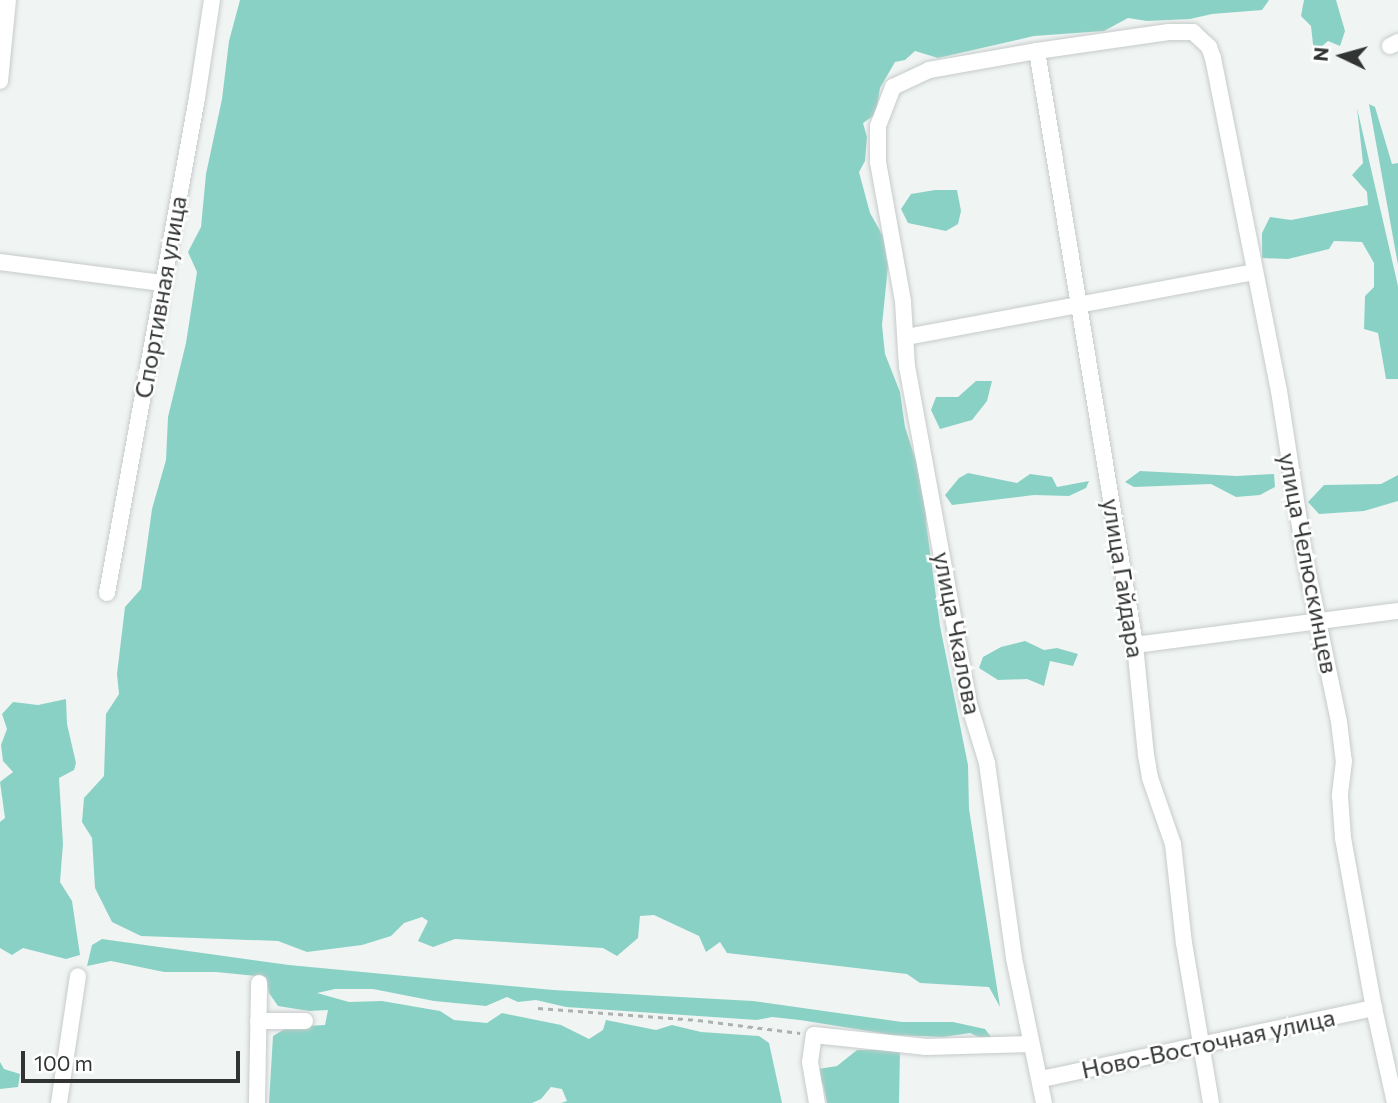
<!DOCTYPE html>
<meta charset="utf-8">
<style>
body{margin:0}
#map{position:relative;width:1398px;height:1103px;overflow:hidden;background:#f0f5f4;font-family:Commissioner,sans-serif}
div>[style]{position:absolute}
.forest>*{inset:0;background:#8ad1c5}
.path>*{height:2.5px;margin-top:-1.25px;transform-origin:0;background:repeating-linear-gradient(90deg,#adb1b0 0 5px,transparent 0 10px)}
.roads{filter:drop-shadow(0 0 2px #c6cbca) drop-shadow(0 0 2px #c6cbca)}
.minor>*{height:16px;margin:-8px;padding:0 8px;transform-origin:8px;border-radius:8px;background:#fff}
span{translate:-50% -50%;white-space:nowrap;text-align:center;line-height:1.15;-webkit-text-stroke:5px #fff;paint-order:stroke}
.street-label{font-size:24px;color:#323434}
.north{position:absolute;left:1307px;top:21px;width:70px;height:70px;-webkit-text-stroke:5px #fff;paint-order:stroke;rotate:275deg;font-size:19px;font-weight:700;line-height:28px;text-align:center;color:#323434}
.north::after{content:'';display:block;margin:auto;width:24px;height:32px;background:#323434;clip-path:polygon(50% 0,100% 100%,50% 72%,0 100%)}
.scale{position:absolute;left:21px;top:1051px;width:219px;height:32px;box-sizing:border-box;border:4px solid #323434;border-top:0;padding-left:9px;font-size:21px;line-height:24px;white-space:nowrap;color:#323434;-webkit-text-stroke:5px #fff;paint-order:stroke}
</style>
<div id="map">
<div class="forest">
<i style="clip-path:polygon(240px 0,1269px 0,1262px 10px,1212px 14px,1190px 19px,1147px 21px,1128px 18px,1104px 31px,1034px 36px,938px 58px,915px 51px,905px 60px,895px 62px,880px 88px,876px 114px,863px 123px,867px 137px,865px 161px,859px 172px,870px 213px,883px 236px,888px 266px,882px 325px,885px 354px,900px 392px,905px 427px,927px 495px,926px 522px,940px 626px,968px 765px,969px 809px,1000px 1007px,989px 987px,920px 983px,907px 974px,727px 953px,720px 942px,706px 952px,699px 936px,654px 915px,640px 916px,638px 938px,617px 956px,603px 948px,455px 939px,433px 947px,418px 941px,428px 921px,422px 917px,404px 923px,391px 936px,362px 945px,307px 952px,278px 941px,141px 936px,112px 922px,95px 888px,92px 838px,82px 822px,84px 798px,104px 776px,106px 714px,119px 694px,117px 674px,125px 607px,141px 589px,152px 509px,166px 460px,168px 417px,186px 343px,197px 272px,188px 252px,201px 227px,206px 174px,222px 99px,229px 41px)"></i>
<i style="clip-path:polygon(1304px 0,1336px 0,1345px 31px,1340px 46px,1328px 41px,1314px 53px,1311px 26px,1301px 16px)"></i>
<i style="clip-path:polygon(1369px 104px,1375px 107px,1392px 164px,1398px 163px,1398px 265px)"></i>
<i style="clip-path:polygon(1357px 108px,1398px 286px,1398px 379px,1386px 379px,1378px 333px,1364px 329px,1365px 296px,1374px 287px,1374px 263px,1362px 242px,1334px 241px,1329px 249px,1288px 259px,1262px 258px,1262px 233px,1270px 217px,1291px 220px,1368px 205px,1367px 192px,1352px 175px,1363px 163px)"></i>
<i style="clip-path:polygon(935px 190px,957px 190px,961px 211px,958px 224px,946px 231px,908px 223px,901px 209px,911px 194px)"></i>
<i style="clip-path:polygon(976px 381px,992px 381px,987px 401px,972px 420px,940px 429px,931px 410px,936px 397px,958px 397px)"></i>
<i style="clip-path:polygon(1140px 471px,1237px 476px,1274px 474px,1275px 487px,1260px 495px,1236px 497px,1211px 484px,1134px 487px,1125px 482px)"></i>
<i style="clip-path:polygon(968px 473px,1017px 483px,1030px 474px,1052px 477px,1057px 487px,1089px 481px,1086px 488px,1069px 496px,1034px 495px,952px 505px,945px 495px,959px 478px)"></i>
<i style="clip-path:polygon(1398px 475px,1398px 501px,1364px 511px,1319px 514px,1308px 502px,1324px 485px,1381px 484px)"></i>
<i style="clip-path:polygon(1025px 641px,1044px 650px,1057px 648px,1078px 654px,1073px 666px,1050px 661px,1044px 686px,1027px 679px,998px 680px,979px 668px,983px 657px,1001px 647px)"></i>
<i style="clip-path:polygon(66px 699px,67px 724px,76px 763px,74px 770px,59px 778px,63px 844px,60px 882px,72px 901px,80px 955px,66px 959px,23px 948px,12px 955px,0 948px,0 822px,5px 818px,0 782px,13px 772px,3px 761px,1px 745px,7px 729px,2px 714px,13px 702px,38px 705px)"></i>
<i style="clip-path:polygon(102px 939px,289px 965px,553px 990px,753px 1001px,902px 1022px,953px 1022px,985px 1029px,991px 1037px,985px 1040px,970px 1033px,943px 1037px,893px 1035px,800px 1020px,772px 1017px,757px 1020px,566px 1007px,536px 1000px,518px 1002px,507px 997px,486px 1006px,434px 1001px,373px 989px,335px 989px,317px 993px,349px 1002px,382px 1001px,440px 1011px,454px 1020px,487px 1023px,502px 1013px,561px 1025px,589px 1039px,603px 1030px,606px 1020px,656px 1030px,672px 1025px,701px 1032px,759px 1036px,769px 1043px,782px 1103px,561px 1103px,567px 1101px,562px 1089px,551px 1087px,541px 1099px,532px 1103px,269px 1103px,273px 1036px,288px 1027px,325px 1025px,328px 1010px,309px 1011px,278px 1006px,269px 993px,266px 977px,216px 972px,164px 972px,111px 961px,87px 966px,92px 945px)"></i>
<i style="clip-path:polygon(857px 1050px,900px 1050px,899px 1103px,827px 1103px,823px 1084px,806px 1071px,837px 1066px)"></i>
<i style="clip-path:polygon(0 1062px,4px 1069px,20px 1074px,18px 1087px,0 1089px)"></i>
</div>
<div class="path">
<i style="left:538px;top:1008px;width:160px;rotate:4.3deg"></i>
<i style="left:698px;top:1020px;width:103px;rotate:7.3deg"></i>
</div>
<div class="roads">
<div class="minor">
<i style="left:1390px;top:46px;width:9px;rotate:-27deg"></i>
<i style="left:1037px;top:51px;width:602px;rotate:80.63deg"></i>
<i style="left:1135px;top:645px;width:111px;rotate:84.3deg"></i>
<i style="left:1146px;top:755px;width:23px;rotate:80deg"></i>
<i style="left:1150px;top:778px;width:70px;rotate:70.8deg"></i>
<i style="left:1173px;top:844px;width:100px;rotate:83.7deg"></i>
<i style="left:1184px;top:943px;width:162px;rotate:80.4deg"></i>
<i style="left:0;top:81px;width:81px;rotate:-84.4deg"></i>
<i style="left:0;top:262px;width:163px;rotate:7.4deg"></i>
<i style="left:907px;top:337px;width:353px;rotate:-10.6deg"></i>
<i style="left:107px;top:593px;width:503px;rotate:-79.7deg"></i>
<i style="left:197px;top:98px;width:99px;rotate:-81.3deg"></i>
<i style="left:1135px;top:645px;width:265px;rotate:-7.4deg"></i>
<i style="left:258px;top:1021px;width:47px"></i>
<i style="left:1042px;top:1079px;width:340px;rotate:-12.1deg"></i>
<i style="left:59px;top:1103px;width:128px;rotate:-81.5deg"></i>
<i style="left:257px;top:1103px;width:120px;rotate:-89deg"></i>
<i style="left:817px;top:1103px;width:42px;rotate:-99.7deg"></i>
<i style="left:810px;top:1062px;width:27px;rotate:-82deg"></i>
<i style="left:814px;top:1035px;width:113px;rotate:6.1deg"></i>
<i style="left:926px;top:1047px;width:105px;rotate:-1.6deg"></i>
<i style="left:1044px;top:1103px;width:148px;rotate:-101.7deg"></i>
<i style="left:1014px;top:958px;width:197px;rotate:-97.9deg"></i>
<i style="left:987px;top:763px;width:62px;rotate:-107deg"></i>
<i style="left:969px;top:704px;width:343px;rotate:-100.4deg"></i>
<i style="left:907px;top:367px;width:66px;rotate:-93.5deg"></i>
<i style="left:903px;top:301px;width:141px;rotate:-100.2deg"></i>
<i style="left:878px;top:162px;width:36px;rotate:-90deg"></i>
<i style="left:878px;top:126px;width:42px;rotate:-69deg"></i>
<i style="left:893px;top:87px;width:40px;rotate:-25deg"></i>
<i style="left:929px;top:70px;width:110px;rotate:-10deg"></i>
<i style="left:1037px;top:51px;width:133px;rotate:-8.2deg"></i>
<i style="left:1169px;top:32px;width:24px"></i>
<i style="left:1193px;top:32px;width:22px;rotate:43deg"></i>
<i style="left:1209px;top:47px;width:12px;rotate:70deg"></i>
<i style="left:1213px;top:58px;width:339px;rotate:78.8deg"></i>
<i style="left:1279px;top:391px;width:170px;rotate:81.2deg"></i>
<i style="left:1305px;top:559px;width:167px;rotate:78.2deg"></i>
<i style="left:1339px;top:722px;width:39px;rotate:83deg"></i>
<i style="left:1344px;top:761px;width:35px;rotate:97deg"></i>
<i style="left:1340px;top:796px;width:42px;rotate:85.9deg"></i>
<i style="left:1343px;top:838px;width:173px;rotate:79.7deg"></i>
<i style="left:1374px;top:1008px;width:97px;rotate:77.5deg"></i>
</div>
</div>
<div class="street-label">
<span style="left:160px;top:297px;rotate:-80deg">Спортивная улица</span>
<span style="left:1309px;top:563px;rotate:79deg">улица Челюскинцев</span>
<span style="left:1124px;top:578px;rotate:81deg">улица Гайдара</span>
<span style="left:958px;top:633px;rotate:79deg">улица Чкалова</span>
<span style="left:1208px;top:1043px;rotate:-12deg">Ново-Восточная улица</span>
</div>
<div class="north">N</div>
<div class="scale">100 m</div>
</div>
